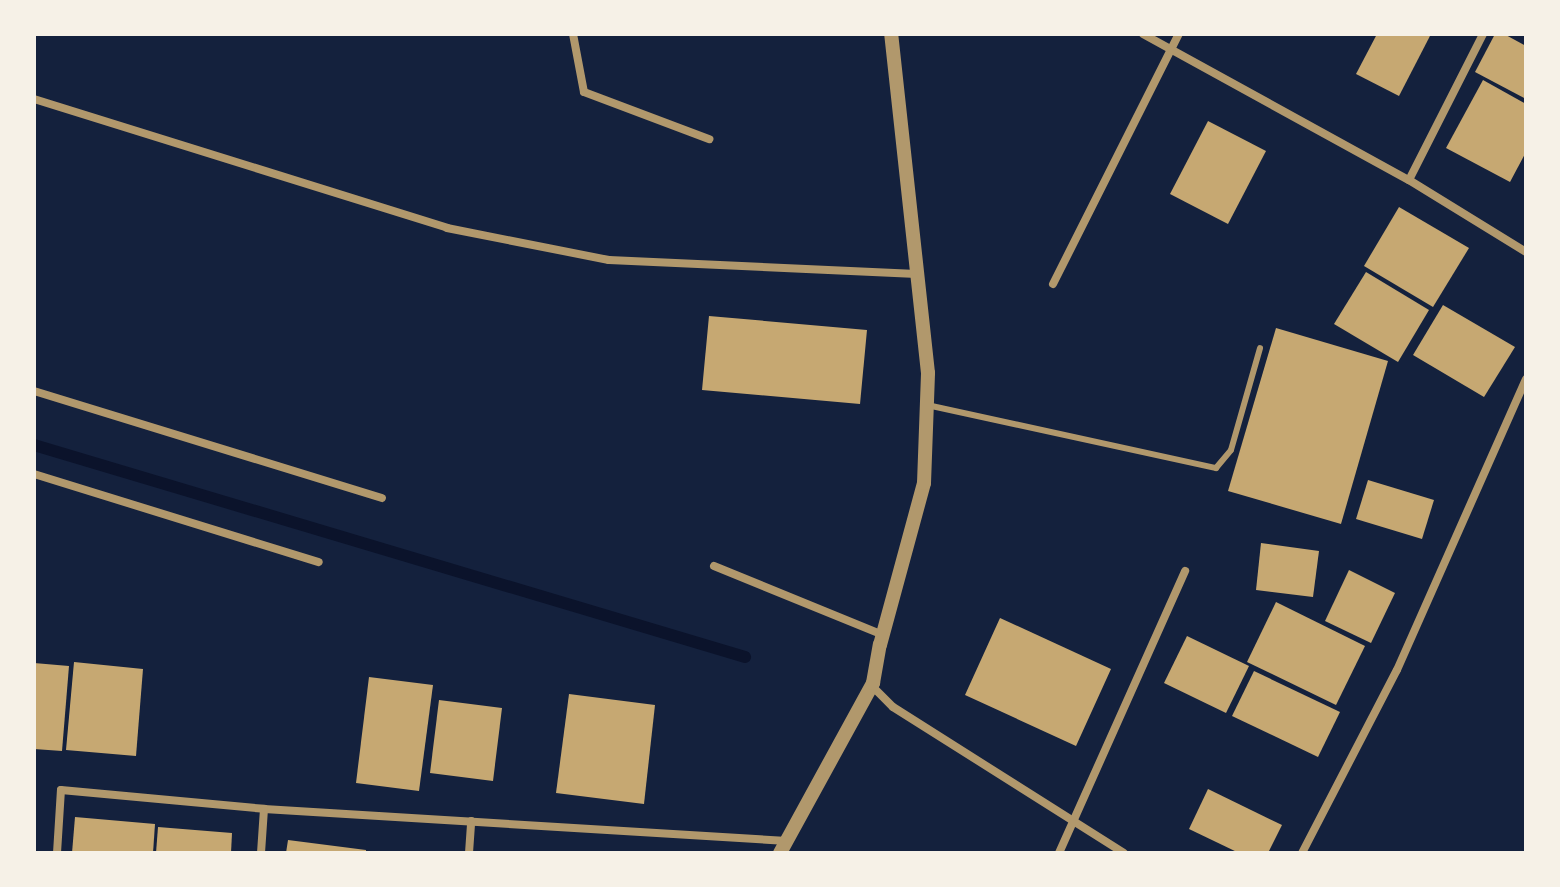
<!DOCTYPE html>
<style>
body{margin:0}
#map{position:relative;width:1560px;height:887px;overflow:hidden;background:#14213d;font-family:"Public Sans",sans-serif}
div>[style]{position:absolute}
.stream>*{height:12px;margin:-6px;padding:0 6px;transform-origin:6px;border-radius:6px;background:#0b132b}
.building>*{inset:0;background:#c6a872}
.service>*{height:6px;margin:-3px;padding:0 3px;transform-origin:3px;border-radius:3px;background:#b1986c}
.minor>*{height:8px;margin:-4px;padding:0 4px;transform-origin:4px;border-radius:4px;background:#b1986c}
.tertiary>*{height:14px;margin:-7px;padding:0 7px;transform-origin:7px;border-radius:7px;background:#b1986c}
span{translate:-50% -50%;white-space:nowrap;text-align:center;line-height:1.15;-webkit-text-stroke:7px #f6f1e7;paint-order:stroke}
.frame{position:absolute;inset:0;border:36px solid #f6f1e7;pointer-events:none}
</style>
<div id="map">
<div class="stream">
<i style="left:34px;top:445px;width:742px;rotate:16.6deg"></i>
</div>
<div class="building">
<i style="clip-path:polygon(1377px 34px,1431px 34px,1399px 96px,1356px 74px)"></i>
<i style="clip-path:polygon(1495px 34px,1504px 34px,1526px 46px,1526px 99px,1475px 72px)"></i>
<i style="clip-path:polygon(1483px 80px,1526px 104px,1526px 152px,1510px 182px,1446px 148px)"></i>
<i style="clip-path:polygon(1208px 121px,1266px 151px,1228px 224px,1170px 194px)"></i>
<i style="clip-path:polygon(1399px 207px,1469px 248px,1433px 307px,1364px 266px)"></i>
<i style="clip-path:polygon(1366px 272px,1429px 310px,1398px 362px,1334px 324px)"></i>
<i style="clip-path:polygon(1443px 305px,1515px 347px,1484px 397px,1413px 355px)"></i>
<i style="clip-path:polygon(709px 316px,867px 330px,860px 404px,702px 390px)"></i>
<i style="clip-path:polygon(1276px 328px,1388px 361px,1341px 524px,1228px 491px)"></i>
<i style="clip-path:polygon(1368px 480px,1434px 500px,1422px 539px,1356px 519px)"></i>
<i style="clip-path:polygon(1261px 543px,1319px 551px,1313px 597px,1256px 590px)"></i>
<i style="clip-path:polygon(1349px 570px,1395px 593px,1371px 643px,1325px 621px)"></i>
<i style="clip-path:polygon(1276px 602px,1365px 646px,1336px 705px,1247px 662px)"></i>
<i style="clip-path:polygon(1000px 618px,1111px 669px,1076px 746px,965px 695px)"></i>
<i style="clip-path:polygon(1187px 636px,1249px 666px,1226px 713px,1164px 683px)"></i>
<i style="clip-path:polygon(74px 662px,143px 669px,136px 756px,66px 750px)"></i>
<i style="clip-path:polygon(34px 663px,69px 666px,62px 751px,34px 749px)"></i>
<i style="clip-path:polygon(1254px 671px,1340px 712px,1318px 757px,1232px 716px)"></i>
<i style="clip-path:polygon(369px 677px,433px 685px,419px 791px,356px 783px)"></i>
<i style="clip-path:polygon(569px 694px,655px 705px,644px 804px,556px 793px)"></i>
<i style="clip-path:polygon(439px 700px,502px 708px,493px 781px,430px 773px)"></i>
<i style="clip-path:polygon(1208px 789px,1282px 825px,1268px 853px,1239px 853px,1189px 829px)"></i>
<i style="clip-path:polygon(75px 817px,155px 824px,153px 853px,72px 853px)"></i>
<i style="clip-path:polygon(158px 827px,232px 833px,231px 853px,156px 853px)"></i>
<i style="clip-path:polygon(288px 840px,366px 850px,366px 853px,286px 853px)"></i>
</div>
<div class="service">
<i style="left:927px;top:405px;width:296px;rotate:12.3deg"></i>
<i style="left:1216px;top:468px;width:23px;rotate:-50deg"></i>
<i style="left:1231px;top:450px;width:106px;rotate:-74.1deg"></i>
</div>
<div class="minor">
<i style="left:573px;top:34px;width:59px;rotate:79.3deg"></i>
<i style="left:584px;top:92px;width:134px;rotate:20.6deg"></i>
<i style="left:1143px;top:34px;width:303px;rotate:28.8deg"></i>
<i style="left:1409px;top:180px;width:137px;rotate:31.6deg"></i>
<i style="left:34px;top:99px;width:433px;rotate:17.3deg"></i>
<i style="left:447px;top:228px;width:165px;rotate:11.2deg"></i>
<i style="left:609px;top:260px;width:308px;rotate:2.6deg"></i>
<i style="left:1409px;top:180px;width:164px;rotate:-63.1deg"></i>
<i style="left:1053px;top:284px;width:280px;rotate:-63.3deg"></i>
<i style="left:34px;top:391px;width:364px;rotate:17.1deg"></i>
<i style="left:34px;top:474px;width:298px;rotate:17.2deg"></i>
<i style="left:714px;top:566px;width:183px;rotate:22.2deg"></i>
<i style="left:873px;top:687px;width:28px;rotate:45deg"></i>
<i style="left:893px;top:707px;width:273px;rotate:32.3deg"></i>
<i style="left:57px;top:853px;width:63px;rotate:-86.4deg"></i>
<i style="left:61px;top:790px;width:204px;rotate:5.3deg"></i>
<i style="left:264px;top:809px;width:524px;rotate:3.5deg"></i>
<i style="left:261px;top:853px;width:44px;rotate:-86.1deg"></i>
<i style="left:469px;top:853px;width:32px;rotate:-86deg"></i>
<i style="left:1059px;top:853px;width:309px;rotate:-65.9deg"></i>
<i style="left:1302px;top:853px;width:206px;rotate:-62.6deg"></i>
<i style="left:1397px;top:670px;width:318px;rotate:-66.1deg"></i>
</div>
<div class="tertiary">
<i style="left:780px;top:853px;width:194px;rotate:-61.3deg"></i>
<i style="left:873px;top:683px;width:39px;rotate:-80deg"></i>
<i style="left:880px;top:645px;width:168px;rotate:-74.8deg"></i>
<i style="left:924px;top:483px;width:110px;rotate:-87.9deg"></i>
<i style="left:928px;top:373px;width:341px;rotate:-96.2deg"></i>
</div>
<div class="frame"></div>
</div>
